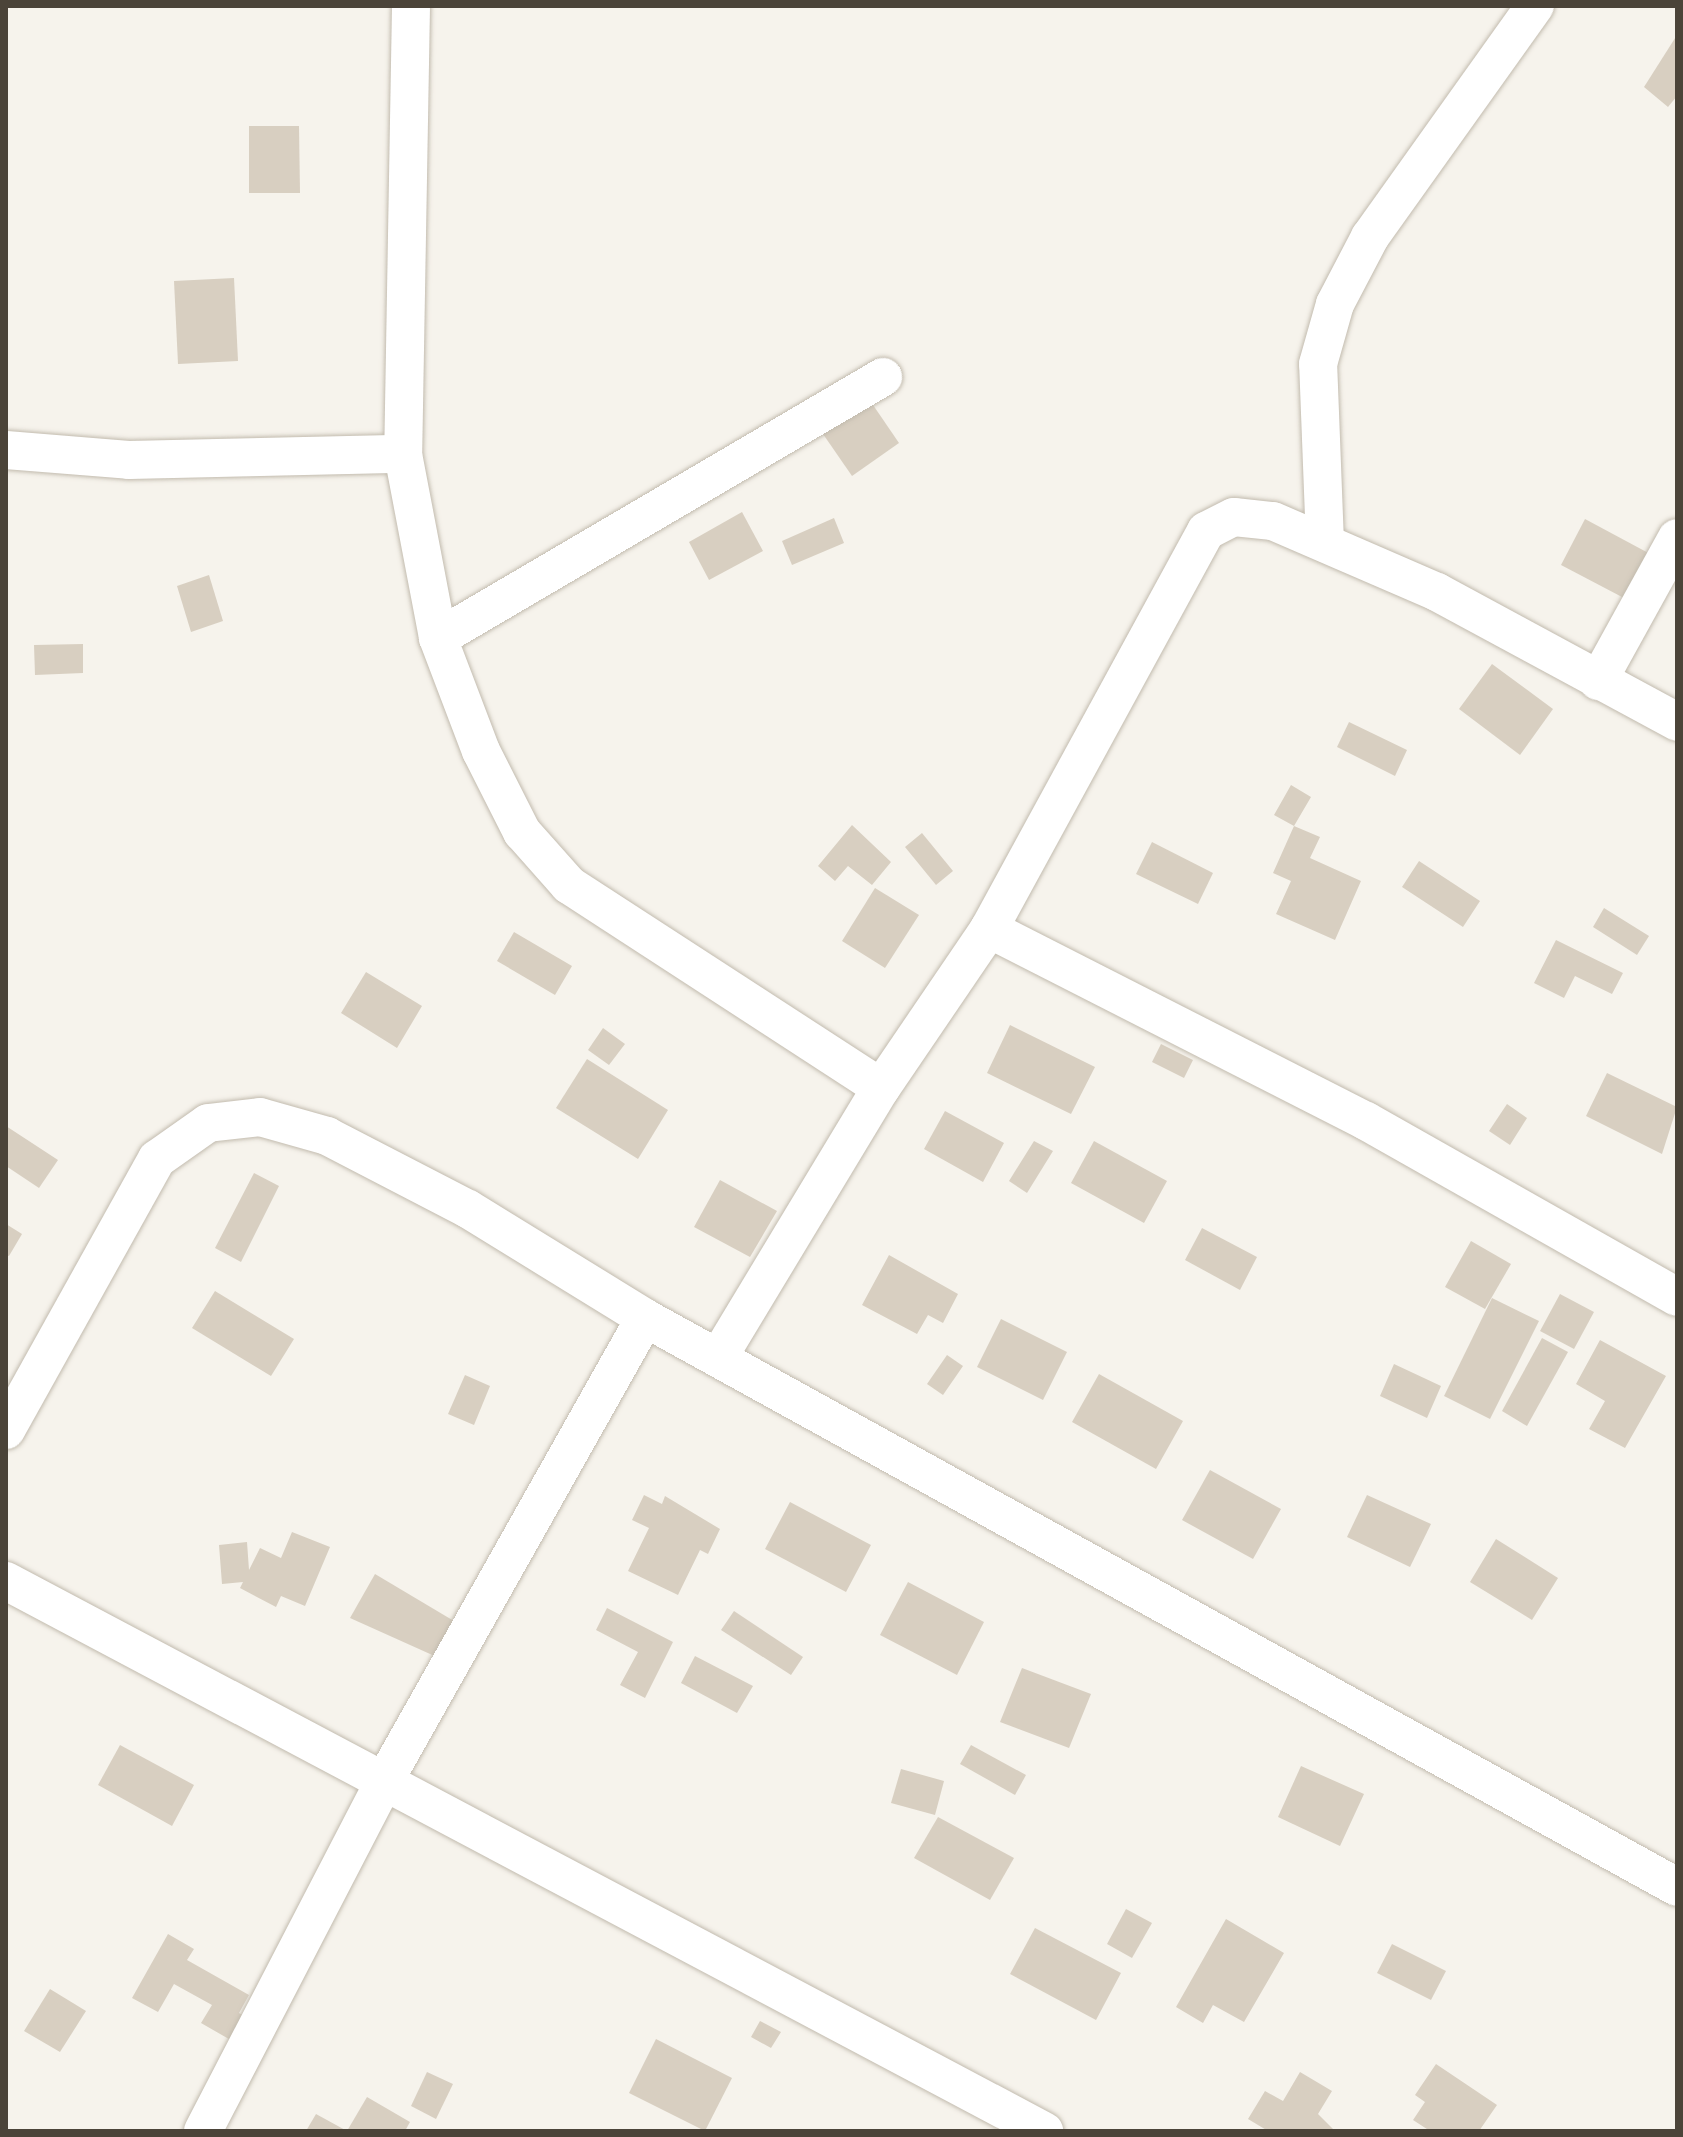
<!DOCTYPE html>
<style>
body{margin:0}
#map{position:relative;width:1683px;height:2137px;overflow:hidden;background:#f6f3ec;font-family:"Titillium Web",sans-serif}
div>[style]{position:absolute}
.building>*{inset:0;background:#d8cfc1}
.roads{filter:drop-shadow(0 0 2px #c2bbae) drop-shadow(0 0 2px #c2bbae)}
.minor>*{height:38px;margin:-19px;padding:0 19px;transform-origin:19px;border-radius:19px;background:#fff}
span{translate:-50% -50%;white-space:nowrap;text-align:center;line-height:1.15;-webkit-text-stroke:6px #fff;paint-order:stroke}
.frame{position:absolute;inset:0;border:8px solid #4b4439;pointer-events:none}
</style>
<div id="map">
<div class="building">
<i style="clip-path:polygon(1677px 35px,1677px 96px,1668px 107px,1644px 87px)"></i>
<i style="clip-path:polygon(249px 126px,299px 126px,300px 193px,249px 193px)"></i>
<i style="clip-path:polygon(234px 278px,238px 361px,178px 364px,174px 281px)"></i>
<i style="clip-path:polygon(871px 402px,899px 443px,852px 476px,823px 434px)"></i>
<i style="clip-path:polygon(742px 512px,763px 551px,709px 580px,689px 542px)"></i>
<i style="clip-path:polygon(834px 518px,844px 543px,792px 565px,782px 541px)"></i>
<i style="clip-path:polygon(1585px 519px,1667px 563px,1643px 608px,1561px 565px)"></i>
<i style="clip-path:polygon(209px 575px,223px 621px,191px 632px,177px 586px)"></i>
<i style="clip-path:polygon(83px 644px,83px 673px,35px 675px,34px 645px)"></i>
<i style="clip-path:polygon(1492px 664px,1553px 709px,1520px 755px,1459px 709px)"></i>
<i style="clip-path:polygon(1349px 722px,1407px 750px,1395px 776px,1337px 747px)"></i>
<i style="clip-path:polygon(1291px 785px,1311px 797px,1294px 826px,1320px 837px,1310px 858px,1361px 881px,1335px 940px,1276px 914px,1291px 881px,1273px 873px,1294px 826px,1274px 815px)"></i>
<i style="clip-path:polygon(852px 825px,891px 862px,872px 885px,848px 866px,835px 881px,818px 866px)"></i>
<i style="clip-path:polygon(922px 833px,953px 871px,936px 885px,905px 847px)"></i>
<i style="clip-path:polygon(1152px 842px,1213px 873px,1198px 904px,1136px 874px)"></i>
<i style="clip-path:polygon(1419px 861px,1480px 901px,1463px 927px,1402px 887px)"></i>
<i style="clip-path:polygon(875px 888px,919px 915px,885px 968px,842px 941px)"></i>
<i style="clip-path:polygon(1604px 908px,1649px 936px,1637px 955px,1593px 927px)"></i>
<i style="clip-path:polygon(514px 932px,572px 966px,555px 995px,497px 961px)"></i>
<i style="clip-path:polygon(1556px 940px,1623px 973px,1612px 994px,1575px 976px,1564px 998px,1534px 983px)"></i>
<i style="clip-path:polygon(366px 972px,422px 1006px,397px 1048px,341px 1013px)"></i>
<i style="clip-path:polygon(1010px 1025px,1095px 1067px,1071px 1114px,987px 1073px)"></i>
<i style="clip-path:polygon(603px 1028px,625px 1044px,609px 1065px,588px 1050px)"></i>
<i style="clip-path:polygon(1161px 1044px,1193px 1060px,1184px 1078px,1152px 1062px)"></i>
<i style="clip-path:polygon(587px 1059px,668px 1110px,638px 1159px,556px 1108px)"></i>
<i style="clip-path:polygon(1607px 1073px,1677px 1107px,1662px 1154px,1586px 1116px)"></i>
<i style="clip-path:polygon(1507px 1104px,1527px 1118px,1510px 1145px,1489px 1131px)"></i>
<i style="clip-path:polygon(945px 1111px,1004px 1143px,983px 1182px,924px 1149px)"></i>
<i style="clip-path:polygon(6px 1126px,58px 1160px,39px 1188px,6px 1166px)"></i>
<i style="clip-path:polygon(1034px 1141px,1053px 1151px,1027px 1193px,1009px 1181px)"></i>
<i style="clip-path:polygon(1094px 1141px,1167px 1181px,1144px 1223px,1071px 1183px)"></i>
<i style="clip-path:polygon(254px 1173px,279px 1186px,241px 1262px,215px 1248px)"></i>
<i style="clip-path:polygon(720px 1180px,777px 1211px,750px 1257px,694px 1227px)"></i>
<i style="clip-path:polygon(6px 1224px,22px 1234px,9px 1256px,6px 1255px)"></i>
<i style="clip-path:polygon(1202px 1228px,1257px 1257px,1240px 1290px,1185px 1260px)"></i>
<i style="clip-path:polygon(1471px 1241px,1511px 1264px,1485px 1309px,1445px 1287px)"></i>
<i style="clip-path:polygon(889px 1255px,958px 1294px,943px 1323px,928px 1315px,917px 1334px,862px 1305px)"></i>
<i style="clip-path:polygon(215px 1291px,294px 1339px,271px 1376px,192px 1328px)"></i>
<i style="clip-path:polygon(1560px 1294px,1594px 1312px,1574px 1349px,1540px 1331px)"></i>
<i style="clip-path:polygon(1492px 1298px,1539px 1321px,1490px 1419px,1444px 1396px)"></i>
<i style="clip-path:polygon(1001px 1319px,1067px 1352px,1043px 1400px,977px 1367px)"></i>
<i style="clip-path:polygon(1542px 1338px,1568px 1352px,1527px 1426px,1502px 1411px)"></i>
<i style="clip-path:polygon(1600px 1340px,1666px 1376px,1625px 1448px,1589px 1429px,1605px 1401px,1576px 1384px)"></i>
<i style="clip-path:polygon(947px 1355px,963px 1366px,943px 1395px,927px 1384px)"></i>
<i style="clip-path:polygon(1394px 1364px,1441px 1386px,1427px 1418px,1380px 1396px)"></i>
<i style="clip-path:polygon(1099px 1374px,1183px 1421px,1156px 1469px,1072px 1422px)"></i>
<i style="clip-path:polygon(465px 1375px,490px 1386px,474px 1425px,448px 1414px)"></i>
<i style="clip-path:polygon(1210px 1470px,1281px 1509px,1253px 1559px,1182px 1520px)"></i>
<i style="clip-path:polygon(644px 1495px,662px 1504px,665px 1496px,720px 1529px,708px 1554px,700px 1550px,678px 1595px,628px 1571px,649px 1528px,632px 1520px)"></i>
<i style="clip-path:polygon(1367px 1495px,1431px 1524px,1410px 1567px,1347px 1537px)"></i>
<i style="clip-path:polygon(790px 1502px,871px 1545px,846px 1592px,765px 1549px)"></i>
<i style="clip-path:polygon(292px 1532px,330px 1547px,305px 1606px,281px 1596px,276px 1607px,240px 1588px,243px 1582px,222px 1584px,219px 1545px,247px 1542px,249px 1570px,260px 1548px,281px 1558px)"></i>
<i style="clip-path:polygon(1496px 1539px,1558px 1578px,1532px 1620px,1470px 1582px)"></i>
<i style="clip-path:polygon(375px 1574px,459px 1624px,439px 1658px,350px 1618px)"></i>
<i style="clip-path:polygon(908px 1582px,984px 1622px,957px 1675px,880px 1635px)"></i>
<i style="clip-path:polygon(607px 1608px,673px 1642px,645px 1698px,620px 1685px,638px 1652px,596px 1630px)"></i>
<i style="clip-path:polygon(734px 1611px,803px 1657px,791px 1675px,721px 1630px)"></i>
<i style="clip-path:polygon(695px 1656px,753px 1686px,737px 1713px,681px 1683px)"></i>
<i style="clip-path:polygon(1022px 1668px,1091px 1694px,1069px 1748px,1000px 1722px)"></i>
<i style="clip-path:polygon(120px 1745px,194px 1785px,172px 1826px,98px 1785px)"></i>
<i style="clip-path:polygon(971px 1745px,1026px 1775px,1015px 1795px,960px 1764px)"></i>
<i style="clip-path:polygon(1301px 1766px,1364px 1794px,1340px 1846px,1278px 1817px)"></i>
<i style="clip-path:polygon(901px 1769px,944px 1781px,935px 1815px,891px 1803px)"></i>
<i style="clip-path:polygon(938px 1817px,1014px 1858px,990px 1900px,914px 1858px)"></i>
<i style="clip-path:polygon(1126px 1909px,1152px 1923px,1132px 1958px,1107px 1944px)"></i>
<i style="clip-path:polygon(1226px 1919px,1284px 1953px,1244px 2022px,1213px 2005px,1203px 2023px,1176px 2007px)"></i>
<i style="clip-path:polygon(1035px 1928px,1121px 1973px,1096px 2020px,1010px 1974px)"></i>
<i style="clip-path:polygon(168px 1934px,194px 1949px,187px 1960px,249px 1995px,239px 2013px,261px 2026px,248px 2050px,201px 2023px,212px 2005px,174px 1984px,158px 2012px,132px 1998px)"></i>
<i style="clip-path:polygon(1392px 1944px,1446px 1971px,1431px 2000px,1377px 1973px)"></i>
<i style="clip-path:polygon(50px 1989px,86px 2011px,60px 2052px,24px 2031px)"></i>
<i style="clip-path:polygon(760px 2021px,781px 2032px,771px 2048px,751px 2037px)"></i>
<i style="clip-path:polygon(656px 2039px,732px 2078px,705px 2131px,629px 2093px)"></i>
<i style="clip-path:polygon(1436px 2064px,1497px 2105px,1479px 2131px,1430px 2131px,1413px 2120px,1425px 2102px,1415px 2095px)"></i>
<i style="clip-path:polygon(427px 2072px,453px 2084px,436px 2119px,411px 2106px)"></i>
<i style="clip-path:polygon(1300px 2072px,1332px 2091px,1318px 2114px,1335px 2131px,1268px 2131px,1248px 2119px,1265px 2091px,1283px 2101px)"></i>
<i style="clip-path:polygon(367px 2097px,410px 2122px,405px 2131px,347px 2131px)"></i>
<i style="clip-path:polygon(316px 2114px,347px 2131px,306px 2131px)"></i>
</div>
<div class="roads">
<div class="minor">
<i style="left:411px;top:6px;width:448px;rotate:91deg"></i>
<i style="left:403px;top:454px;width:187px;rotate:79.2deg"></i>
<i style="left:438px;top:638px;width:121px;rotate:69.2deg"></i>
<i style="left:481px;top:751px;width:91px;rotate:63.2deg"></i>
<i style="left:522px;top:832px;width:71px;rotate:48.4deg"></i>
<i style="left:569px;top:885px;width:372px;rotate:33deg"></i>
<i style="left:6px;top:450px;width:123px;rotate:4.6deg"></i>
<i style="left:129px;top:460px;width:274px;rotate:-1.3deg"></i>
<i style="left:1325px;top:543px;width:179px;rotate:-92.2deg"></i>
<i style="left:1318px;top:364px;width:62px;rotate:-74.2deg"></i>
<i style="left:1335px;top:304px;width:76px;rotate:-62.4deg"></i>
<i style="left:1370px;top:237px;width:284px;rotate:-54.5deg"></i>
<i style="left:438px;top:638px;width:516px;rotate:-30.39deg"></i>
<i style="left:1598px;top:681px;width:163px;rotate:-61.1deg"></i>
<i style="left:989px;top:929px;width:423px;rotate:27deg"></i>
<i style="left:1366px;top:1121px;width:357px;rotate:29.5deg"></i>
<i style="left:718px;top:1358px;width:315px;rotate:-58.9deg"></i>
<i style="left:881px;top:1088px;width:192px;rotate:-55.8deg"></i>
<i style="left:989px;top:929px;width:453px;rotate:-61.4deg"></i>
<i style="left:1206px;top:531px;width:31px;rotate:-27deg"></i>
<i style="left:1234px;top:517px;width:39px;rotate:6deg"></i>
<i style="left:1273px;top:521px;width:179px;rotate:23.4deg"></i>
<i style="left:1437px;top:592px;width:273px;rotate:28.4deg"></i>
<i style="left:6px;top:1430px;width:310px;rotate:-60.9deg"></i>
<i style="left:157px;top:1159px;width:62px;rotate:-35.2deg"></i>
<i style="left:208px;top:1123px;width:52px;rotate:-6.6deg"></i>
<i style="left:260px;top:1117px;width:70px;rotate:15.8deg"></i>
<i style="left:327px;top:1136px;width:159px;rotate:27.4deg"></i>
<i style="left:468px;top:1209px;width:208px;rotate:31.6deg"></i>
<i style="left:645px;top:1318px;width:1178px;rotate:28.87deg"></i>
<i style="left:6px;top:1581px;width:1175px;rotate:27.92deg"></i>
<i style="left:203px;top:2131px;width:398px;rotate:-62.6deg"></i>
<i style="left:386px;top:1778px;width:528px;rotate:-60.62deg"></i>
</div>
</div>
<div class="frame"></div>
</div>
